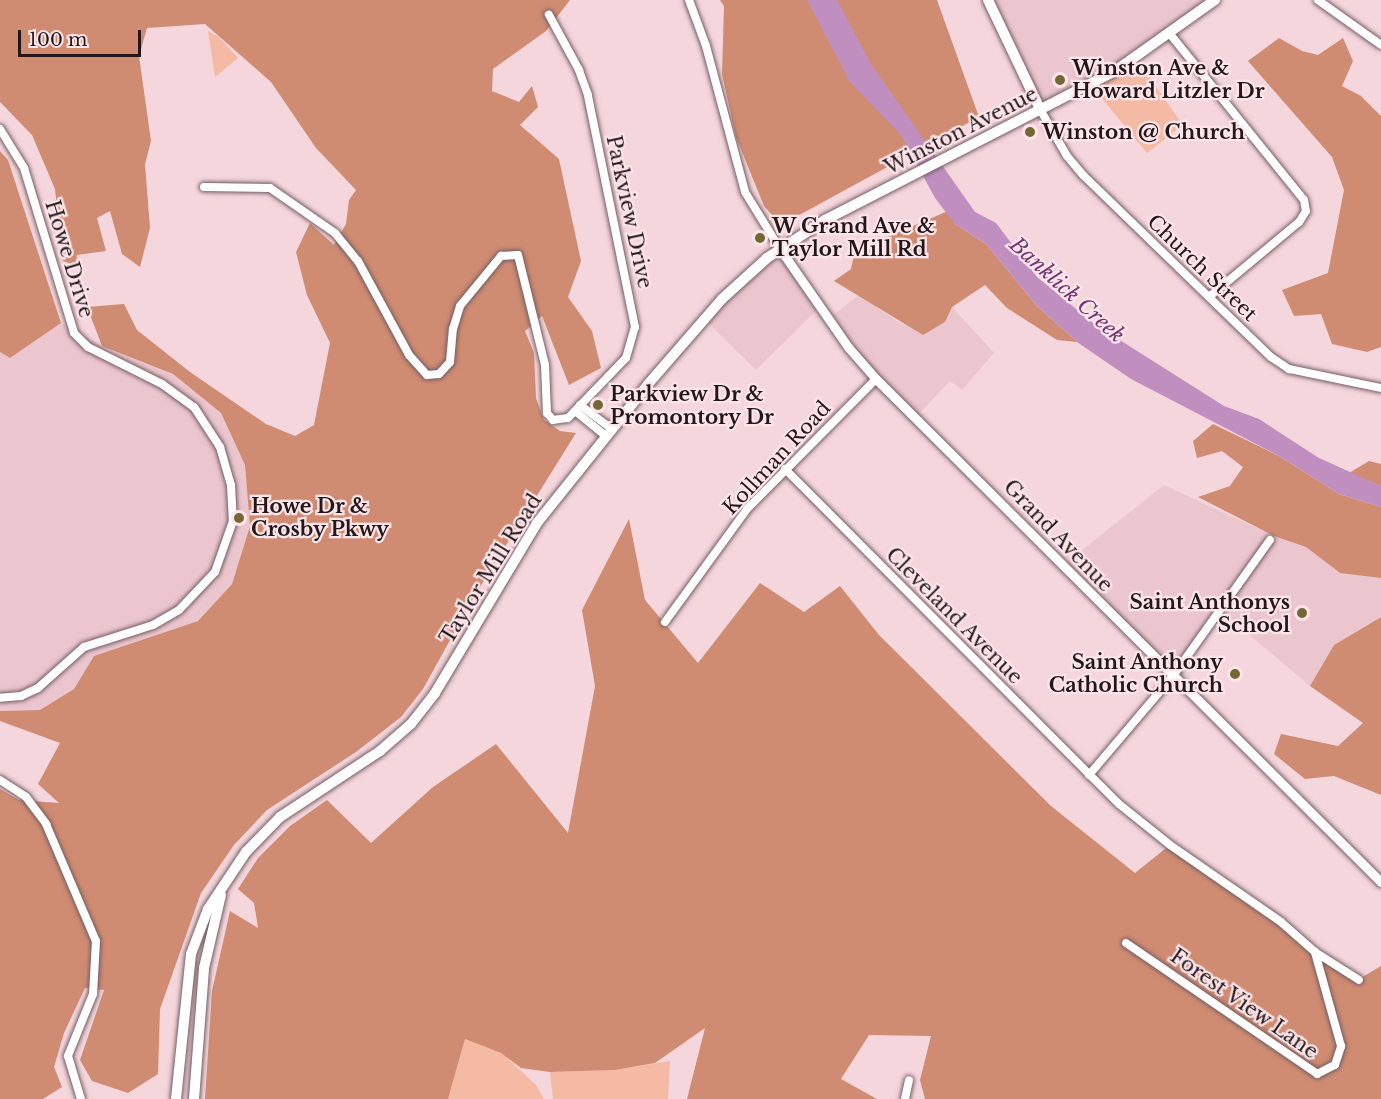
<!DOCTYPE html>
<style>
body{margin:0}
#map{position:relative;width:1381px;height:1099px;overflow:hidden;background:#f4d6dc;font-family:"Libre Baskerville",serif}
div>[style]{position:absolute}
.built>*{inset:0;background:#ecc6ce}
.green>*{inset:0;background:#f5baa4}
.forest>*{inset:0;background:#d08c72}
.water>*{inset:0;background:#c18ec0}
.roads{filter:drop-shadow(0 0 2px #765d63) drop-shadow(0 0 2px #765d63)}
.minor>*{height:8px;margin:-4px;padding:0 4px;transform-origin:4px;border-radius:4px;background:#fff}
.tertiary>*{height:9px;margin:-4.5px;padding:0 4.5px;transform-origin:4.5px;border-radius:4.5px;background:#fff}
.secondary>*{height:10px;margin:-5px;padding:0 5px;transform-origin:5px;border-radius:5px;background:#fff}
.dots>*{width:16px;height:16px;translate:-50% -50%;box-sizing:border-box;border:3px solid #fde5ea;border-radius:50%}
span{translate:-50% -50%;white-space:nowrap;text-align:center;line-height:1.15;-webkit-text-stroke:4.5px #fde5ea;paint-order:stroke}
.poi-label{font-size:20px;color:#22181a;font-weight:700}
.left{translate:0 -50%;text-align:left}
.right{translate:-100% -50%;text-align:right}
.street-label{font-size:20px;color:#22181a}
.water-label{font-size:21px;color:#753775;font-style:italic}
.scale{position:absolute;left:18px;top:30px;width:123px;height:27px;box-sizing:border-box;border:3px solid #22181a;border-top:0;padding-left:8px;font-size:18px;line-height:21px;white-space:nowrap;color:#22181a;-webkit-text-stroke:4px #fde5ea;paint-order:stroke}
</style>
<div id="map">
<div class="built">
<i style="clip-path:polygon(988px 0,1215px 0,1170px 34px,1041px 111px)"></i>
<i style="clip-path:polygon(780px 249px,820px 307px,756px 370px,704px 319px)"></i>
<i style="clip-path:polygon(859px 295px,901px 324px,945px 322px,952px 307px,994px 353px,962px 390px,950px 381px,915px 418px,828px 319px)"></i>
<i style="clip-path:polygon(61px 323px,102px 346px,173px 374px,221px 413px,245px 465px,250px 526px,232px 584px,198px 621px,94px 656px,74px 689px,40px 710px,0 711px,0 352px,10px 358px)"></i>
<i style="clip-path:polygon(1164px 485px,1274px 536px,1306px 547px,1340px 572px,1381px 578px,1381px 616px,1334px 645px,1310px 686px,1220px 610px,1173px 676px,1062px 566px)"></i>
</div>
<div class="green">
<i style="clip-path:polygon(208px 31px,219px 37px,238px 58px,215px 77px)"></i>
<i style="clip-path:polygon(1135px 57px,1183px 125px,1147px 153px,1090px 84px)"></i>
<i style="clip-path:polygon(465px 1039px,502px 1053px,536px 1085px,544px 1099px,448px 1099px)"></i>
<i style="clip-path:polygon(670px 1061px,668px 1099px,553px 1099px,550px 1072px,615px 1070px)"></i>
</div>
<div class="forest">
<i style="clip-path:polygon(0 0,570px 0,546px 31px,493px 69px,492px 91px,519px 102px,532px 86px,538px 107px,520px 125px,559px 159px,581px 261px,568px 297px,592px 331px,601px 368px,569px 385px,542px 316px,525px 331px,534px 353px,536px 398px,544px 420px,560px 431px,576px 433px,475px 595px,423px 689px,401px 717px,356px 752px,267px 810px,234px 845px,201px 893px,160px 1009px,158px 1074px,128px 1093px,92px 1081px,80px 1060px,104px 990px,85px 988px,64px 1033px,54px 1067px,62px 1087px,43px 1099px,0 1099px,0 789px,19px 800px,59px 803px,38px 784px,60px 743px,0 721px,0 711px,40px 710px,74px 689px,94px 656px,198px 621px,232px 584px,250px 526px,245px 465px,221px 413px,173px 374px,102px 346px,87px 307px,124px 304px,137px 330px,190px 372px,266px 424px,295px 436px,314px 425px,330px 343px,307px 295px,296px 252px,310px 223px,334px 245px,346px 224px,349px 200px,356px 190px,316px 148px,271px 82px,205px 24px,147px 28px,139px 56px,151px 141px,145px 164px,150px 228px,140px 267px,122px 254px,110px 211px,97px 218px,106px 251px,77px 255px,76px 266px,63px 261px,55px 189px,32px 135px,0 102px)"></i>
<i style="clip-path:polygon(720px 0,937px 0,979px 117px,781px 225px,764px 206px,736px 137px,722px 74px,724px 6px)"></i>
<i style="clip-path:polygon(1279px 38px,1302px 51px,1318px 55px,1343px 38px,1353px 61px,1342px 86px,1361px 96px,1381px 116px,1381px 347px,1367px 352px,1332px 344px,1321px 314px,1294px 316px,1282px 290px,1328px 273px,1344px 190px,1332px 157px,1248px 61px)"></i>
<i style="clip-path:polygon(0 151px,8px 160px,61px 323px,10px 358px,0 352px)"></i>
<i style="clip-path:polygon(948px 211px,955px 224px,986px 244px,1037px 306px,1077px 342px,1057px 340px,1007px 308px,985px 285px,952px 307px,945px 322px,923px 335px,834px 281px,851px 269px,855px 251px)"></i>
<i style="clip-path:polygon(1213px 424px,1279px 456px,1339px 494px,1381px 507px,1381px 578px,1340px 573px,1306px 547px,1274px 536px,1198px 497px,1230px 486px,1243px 467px,1222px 451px,1197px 458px,1193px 441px)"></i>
<i style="clip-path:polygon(1369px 461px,1381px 464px,1381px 486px,1349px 473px)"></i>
<i style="clip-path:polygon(629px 519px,645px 600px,698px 663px,760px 583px,804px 612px,840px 586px,879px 635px,1051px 806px,1135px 873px,1170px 845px,1359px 979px,1381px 966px,1381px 1099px,925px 1099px,920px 1080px,931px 1036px,869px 1035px,841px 1079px,877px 1099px,687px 1099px,705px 1028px,655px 1063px,615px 1070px,550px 1072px,521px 1068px,501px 1053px,465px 1039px,448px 1099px,205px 1099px,212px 991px,230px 911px,258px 928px,254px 903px,238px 889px,258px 858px,290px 826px,327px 800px,371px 843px,433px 787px,496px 744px,568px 833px,595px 686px,582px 610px)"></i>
<i style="clip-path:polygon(1381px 617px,1381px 795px,1334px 776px,1305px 779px,1274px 754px,1281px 734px,1338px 746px,1363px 723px,1310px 686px,1334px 645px)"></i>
</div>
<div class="water">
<i style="clip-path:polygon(807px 0,837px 0,871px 64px,975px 212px,996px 223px,1037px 277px,1093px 323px,1224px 406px,1259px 419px,1319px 458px,1381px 486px,1381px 507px,1339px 494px,1279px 456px,1131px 379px,1077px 342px,1037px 306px,986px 244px,955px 224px,935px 198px,901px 135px,850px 82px)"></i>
</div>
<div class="roads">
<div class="minor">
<i style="left:689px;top:0;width:49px;rotate:69.7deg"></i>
<i style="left:706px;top:46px;width:151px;rotate:75deg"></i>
<i style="left:745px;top:192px;width:67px;rotate:58.4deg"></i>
<i style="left:1318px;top:0;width:77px;rotate:35.5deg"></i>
<i style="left:1170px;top:34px;width:213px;rotate:51.1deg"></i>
<i style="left:1304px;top:200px;width:11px;rotate:80deg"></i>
<i style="left:1306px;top:211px;width:13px;rotate:122deg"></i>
<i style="left:1299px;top:222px;width:117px;rotate:140.2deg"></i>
<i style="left:1041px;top:111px;width:52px;rotate:60deg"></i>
<i style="left:1067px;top:156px;width:26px;rotate:50deg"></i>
<i style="left:1084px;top:176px;width:260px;rotate:44.1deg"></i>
<i style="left:1271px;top:357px;width:22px;rotate:34deg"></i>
<i style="left:1289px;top:369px;width:94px;rotate:11.7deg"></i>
<i style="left:0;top:129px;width:46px;rotate:58.4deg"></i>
<i style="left:24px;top:168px;width:172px;rotate:73.1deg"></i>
<i style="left:74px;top:333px;width:20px;rotate:45deg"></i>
<i style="left:88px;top:347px;width:83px;rotate:26.6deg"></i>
<i style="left:162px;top:384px;width:39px;rotate:36deg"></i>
<i style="left:194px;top:407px;width:48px;rotate:57deg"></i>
<i style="left:220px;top:447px;width:40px;rotate:74deg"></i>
<i style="left:231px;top:485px;width:36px;rotate:87deg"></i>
<i style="left:233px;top:521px;width:54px;rotate:109.4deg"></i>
<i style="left:215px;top:572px;width:52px;rotate:133.5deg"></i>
<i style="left:179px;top:610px;width:30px;rotate:150deg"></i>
<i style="left:153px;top:625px;width:72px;rotate:162.3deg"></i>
<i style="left:84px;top:647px;width:62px;rotate:138.3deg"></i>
<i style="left:38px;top:688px;width:19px;rotate:155deg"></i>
<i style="left:21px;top:696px;width:21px;rotate:175deg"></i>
<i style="left:204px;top:187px;width:66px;rotate:0.9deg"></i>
<i style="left:270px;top:188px;width:79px;rotate:34.7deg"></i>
<i style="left:335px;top:233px;width:36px;rotate:51deg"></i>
<i style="left:358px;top:261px;width:107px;rotate:61.5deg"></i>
<i style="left:409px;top:355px;width:27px;rotate:48deg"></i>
<i style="left:427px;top:375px;width:12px;rotate:-5deg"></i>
<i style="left:439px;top:374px;width:16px;rotate:-47deg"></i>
<i style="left:450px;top:362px;width:33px;rotate:-85deg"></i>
<i style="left:453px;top:329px;width:24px;rotate:-73deg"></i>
<i style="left:460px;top:306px;width:65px;rotate:-50.6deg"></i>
<i style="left:501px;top:256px;width:17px;rotate:-3deg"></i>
<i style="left:518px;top:255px;width:113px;rotate:76.2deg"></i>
<i style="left:545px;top:365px;width:48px;rotate:87.6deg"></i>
<i style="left:547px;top:413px;width:9px;rotate:49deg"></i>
<i style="left:553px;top:420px;width:15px;rotate:-8deg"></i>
<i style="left:568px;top:418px;width:83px;rotate:-46deg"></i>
<i style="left:626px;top:358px;width:32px;rotate:-74deg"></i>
<i style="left:635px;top:327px;width:237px;rotate:-101.5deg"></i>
<i style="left:588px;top:95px;width:27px;rotate:-110deg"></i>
<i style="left:579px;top:70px;width:63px;rotate:-118.6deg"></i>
<i style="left:580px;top:405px;width:40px;rotate:37deg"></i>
<i style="left:575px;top:411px;width:40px;rotate:39deg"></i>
<i style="left:785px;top:469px;width:473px;rotate:45.1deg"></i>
<i style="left:1119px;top:804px;width:65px;rotate:38.8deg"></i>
<i style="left:1170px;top:845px;width:135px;rotate:34.7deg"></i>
<i style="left:1281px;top:922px;width:45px;rotate:41.4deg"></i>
<i style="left:1315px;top:952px;width:52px;rotate:32.5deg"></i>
<i style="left:665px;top:622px;width:140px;rotate:-54deg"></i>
<i style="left:747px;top:509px;width:183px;rotate:-45.2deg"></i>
<i style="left:1089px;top:775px;width:130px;rotate:-49.7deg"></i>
<i style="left:1173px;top:676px;width:167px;rotate:-54.5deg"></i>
<i style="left:0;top:780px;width:31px;rotate:33deg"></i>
<i style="left:26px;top:797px;width:34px;rotate:53deg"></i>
<i style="left:46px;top:824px;width:127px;rotate:66.9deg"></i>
<i style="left:96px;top:941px;width:53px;rotate:93.2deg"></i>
<i style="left:93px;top:994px;width:67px;rotate:112deg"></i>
<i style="left:68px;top:1056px;width:45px;rotate:73.2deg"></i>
<i style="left:1126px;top:943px;width:232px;rotate:34.4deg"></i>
<i style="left:1317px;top:1074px;width:20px;rotate:-27deg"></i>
<i style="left:1335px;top:1065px;width:20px;rotate:-72deg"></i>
<i style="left:1341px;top:1046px;width:98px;rotate:-105.5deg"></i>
<i style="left:905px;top:1099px;width:19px;rotate:-78deg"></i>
</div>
<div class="tertiary">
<i style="left:780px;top:249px;width:119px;rotate:55.2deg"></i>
<i style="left:848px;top:347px;width:43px;rotate:48.8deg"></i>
<i style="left:876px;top:379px;width:713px;rotate:44.89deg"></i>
</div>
<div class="secondary">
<i style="left:988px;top:0;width:123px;rotate:64.5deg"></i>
<i style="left:176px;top:1099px;width:146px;rotate:-84.1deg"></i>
<i style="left:191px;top:954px;width:48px;rotate:-69.3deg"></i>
<i style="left:208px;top:909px;width:69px;rotate:-56.3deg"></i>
<i style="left:246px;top:852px;width:49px;rotate:-45.8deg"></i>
<i style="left:280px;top:817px;width:120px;rotate:-33.4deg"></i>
<i style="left:380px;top:751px;width:41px;rotate:-41.1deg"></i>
<i style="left:411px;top:724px;width:39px;rotate:-52deg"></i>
<i style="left:435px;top:693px;width:198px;rotate:-59deg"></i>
<i style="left:537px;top:523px;width:179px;rotate:-51.3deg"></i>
<i style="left:649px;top:383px;width:111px;rotate:-49deg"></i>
<i style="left:722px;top:299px;width:61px;rotate:-42.3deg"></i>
<i style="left:767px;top:258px;width:69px;rotate:-33.2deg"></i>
<i style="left:825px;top:220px;width:326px;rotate:-27.2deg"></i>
<i style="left:1115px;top:71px;width:123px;rotate:-35.4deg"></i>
<i style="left:194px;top:1099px;width:131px;rotate:-85.6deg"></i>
<i style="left:204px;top:968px;width:75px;rotate:-76.9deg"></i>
</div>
</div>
<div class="dots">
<i style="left:1060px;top:80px;background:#736835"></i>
<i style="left:1030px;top:132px;background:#736835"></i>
<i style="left:760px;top:238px;background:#736835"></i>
<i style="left:598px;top:405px;background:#736835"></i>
<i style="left:239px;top:518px;background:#736835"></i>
<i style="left:1302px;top:613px;background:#736835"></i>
<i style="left:1235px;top:674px;background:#736835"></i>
</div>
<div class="poi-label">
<span class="left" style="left:1072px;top:80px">Winston Ave &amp;<br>Howard Litzler Dr</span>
<span class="left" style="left:1042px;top:132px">Winston @ Church</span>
<span class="left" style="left:772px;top:238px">W Grand Ave &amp;<br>Taylor Mill Rd</span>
<span class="left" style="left:610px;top:406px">Parkview Dr &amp;<br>Promontory Dr</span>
<span class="left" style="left:251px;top:518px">Howe Dr &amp;<br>Crosby Pkwy</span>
<span class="right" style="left:1290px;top:614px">Saint Anthonys<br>School</span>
<span class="right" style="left:1223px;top:674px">Saint Anthony<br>Catholic Church</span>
</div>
<div class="street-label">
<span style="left:961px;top:131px;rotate:-27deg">Winston Avenue</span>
<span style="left:629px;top:212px;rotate:78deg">Parkview Drive</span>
<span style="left:69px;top:259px;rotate:73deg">Howe Drive</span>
<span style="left:1202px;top:268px;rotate:44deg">Church Street</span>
<span style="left:777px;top:458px;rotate:-47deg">Kollman Road</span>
<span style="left:1058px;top:536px;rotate:46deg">Grand Avenue</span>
<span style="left:491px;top:569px;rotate:-58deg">Taylor Mill Road</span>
<span style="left:954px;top:616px;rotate:45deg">Cleveland Avenue</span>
<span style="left:1244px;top:1004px;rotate:35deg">Forest View Lane</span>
</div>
<div class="water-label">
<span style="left:1067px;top:290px;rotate:42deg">Banklick Creek</span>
</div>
<div class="scale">100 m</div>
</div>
